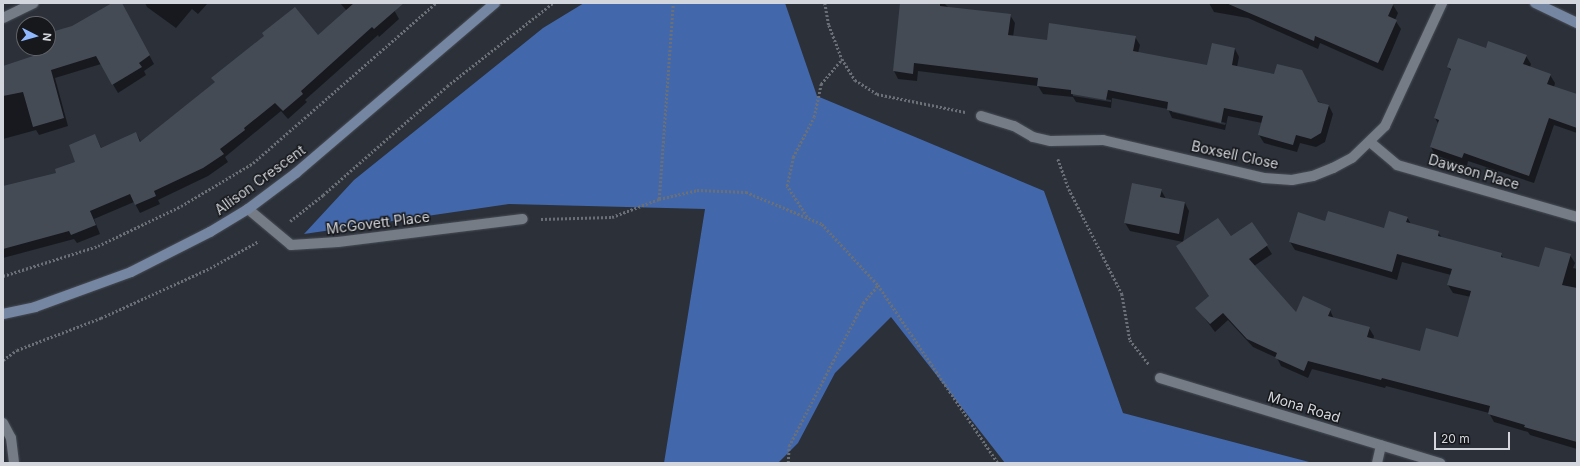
<!DOCTYPE html>
<style>
body{margin:0}
#map{position:relative;width:1580px;height:466px;overflow:hidden;background:#2b3039;font-family:Inter,sans-serif}
div>[style]{position:absolute}
.forest>*{inset:0;background:#4267ab}
.shadow>*{inset:0;background:#0007}
.building>*{inset:0;background:#454b55}
.path>*{height:2.5px;margin-top:-1.25px;transform-origin:0;background:repeating-linear-gradient(90deg,#6b7077 0 2px,transparent 0 4px)}
.roads{filter:drop-shadow(0 0 1px #494d55) drop-shadow(0 0 1px #494d55)}
.street>*{height:10px;margin:-5px;padding:0 5px;transform-origin:5px;border-radius:5px;background:#757c86}
.secondary>*{height:10px;margin:-5px;padding:0 5px;transform-origin:5px;border-radius:5px;background:#7586a2}
span{translate:-50% -50%;white-space:nowrap;text-align:center;line-height:1.15;-webkit-text-stroke:3px #16181c;paint-order:stroke}
.street-label{font-size:14px;color:#d3d6dc}
.frame{position:absolute;inset:0;border:4px solid #d3d6dc;pointer-events:none}
.north{position:absolute;left:16px;top:16px;width:40px;height:40px;box-sizing:border-box;background:#16181c;border:1px solid #626469;border-radius:50%;rotate:96deg;font-size:11px;font-weight:700;line-height:16px;text-align:center;color:#d3d6dc}
.north::after{content:'';display:block;margin:auto;width:14px;height:18px;background:#90b8fd;clip-path:polygon(50% 0,100% 100%,50% 72%,0 100%)}
.scale{position:absolute;left:1434px;top:432px;width:76px;height:18px;box-sizing:border-box;border:2px solid #d3d6dc;border-top:0;padding-left:5px;font-size:12px;line-height:14px;white-space:nowrap;color:#d3d6dc;-webkit-text-stroke:3px #16181c;paint-order:stroke}
</style>
<div id="map">
<div class="forest">
<i style="clip-path:polygon(584px 3px,785px 3px,817px 96px,1044px 191px,1123px 413px,1313px 463px,1005px 463px,891px 317px,835px 373px,798px 443px,778px 463px,664px 463px,705px 209px,509px 204px,304px 234px,354px 180px,543px 28px)"></i>
</div>
<div class="shadow">
<i style="clip-path:polygon(114px 3px,121px 3px,154px 64px,144px 71px,146px 75px,118px 93px,101px 64px,55px 78px,68px 126px,39px 135px,36px 130px,3px 139px,3px 68px,44px 54px,42px 48px,48px 48px,48px 34px,72px 27px)"></i>
<i style="clip-path:polygon(145px 3px,208px 3px,198px 14px,192px 9px,176px 28px,147px 7px)"></i>
<i style="clip-path:polygon(340px 3px,403px 3px,394px 10px,399px 19px,379px 37px,378px 35px,305px 100px,307px 102px,288px 119px,281px 111px,225px 157px,228px 162px,208px 176px,158px 200px,160px 204px,140px 213px,134px 202px,94px 219px,100px 234px,77px 243px,74px 239px,3px 258px,4px 263px,3px 263px,3px 187px,57px 174px,76px 162px,95px 135px,102px 149px,136px 133px,141px 142px,216px 83px,213px 78px,318px 36px,347px 11px)"></i>
<i style="clip-path:polygon(evenodd,901px 3px,944px 3px,949px 8px,1010px 15px,1015px 23px,1013px 37px,1048px 41px,1135px 37px,1140px 45px,1138px 53px,1208px 66px,1235px 49px,1239px 57px,1237px 67px,1329px 106px,1333px 114px,1325px 142px,1316px 147px,1300px 143px,1297px 152px,1264px 143px,1259px 135px,1262px 123px,1228px 116px,1225px 130px,1172px 118px,1168px 109px,1112px 98px,1111px 108px,1076px 102px,1073px 97px,1043px 94px,1038px 86px,918px 71px,917px 81px,898px 79px,894px 71px,901px 3px,1073px 94px,1111px 100px,1111px 102px,1073px 96px,1073px 94px,901px 3px,1172px 110px,1226px 123px,1225px 125px,1172px 112px,1172px 110px)"></i>
<i style="clip-path:polygon(1209px 3px,1390px 3px,1393px 5px,1398px 13px,1395px 20px,1401px 29px,1383px 71px,1320px 43px,1318px 49px,1248px 18px,1214px 12px)"></i>
<i style="clip-path:polygon(1486px 49px,1526px 56px,1531px 64px,1530px 67px,1550px 75px,1555px 83px,1554px 87px,1577px 95px,1577px 133px,1554px 125px,1534px 183px,1468px 161px,1467px 166px,1435px 155px,1431px 147px,1439px 125px,1435px 118px,1451px 71px,1448px 67px)"></i>
<i style="clip-path:polygon(1161px 190px,1166px 199px,1185px 203px,1189px 211px,1183px 242px,1130px 231px,1125px 223px)"></i>
<i style="clip-path:polygon(1407px 217px,1411px 224px,1438px 232px,1442px 238px,1501px 254px,1504px 259px,1540px 268px,1570px 255px,1575px 263px,1573px 268px,1577px 269px,1577px 449px,1530px 435px,1528px 432px,1494px 422px,1489px 413px,1386px 386px,1385px 388px,1312px 369px,1308px 378px,1281px 366px,1277px 358px,1253px 347px,1228px 320px,1215px 332px,1197px 308px,1210px 297px,1230px 238px,1252px 223px,1272px 254px,1254px 266px,1296px 314px,1330px 310px,1334px 319px,1369px 328px,1374px 336px,1373px 340px,1421px 352px,1459px 338px,1471px 297px,1453px 293px,1448px 285px,1451px 275px,1402px 262px,1397px 280px,1295px 250px,1290px 242px,1326px 222px,1385px 229px)"></i>
</div>
<div class="building">
<i style="clip-path:polygon(112px 3px,122px 3px,150px 55px,139px 63px,142px 67px,112px 85px,96px 56px,51px 70px,64px 118px,33px 127px,23px 92px,3px 96px,3px 66px,42px 53px,41px 48px,48px 48px,48px 33px,72px 26px)"></i>
<i style="clip-path:polygon(354px 3px,404px 3px,374px 29px,372px 27px,301px 91px,303px 94px,283px 111px,275px 103px,244px 128px,245px 130px,220px 149px,224px 154px,203px 168px,154px 191px,156px 196px,135px 205px,130px 194px,90px 211px,96px 225px,71px 235px,69px 231px,3px 249px,3px 186px,56px 173px,55px 169px,75px 162px,69px 145px,95px 134px,101px 148px,136px 132px,140px 142px,215px 82px,211px 78px,264px 36px,262px 33px,295px 7px,318px 35px)"></i>
<i style="clip-path:polygon(900px 3px,940px 3px,940px 6px,1011px 14px,1008px 35px,1047px 40px,1049px 23px,1136px 36px,1133px 51px,1207px 65px,1212px 43px,1235px 48px,1232px 65px,1274px 74px,1277px 64px,1302px 70px,1318px 102px,1329px 105px,1321px 133px,1311px 139px,1296px 135px,1293px 145px,1258px 135px,1263px 116px,1224px 108px,1221px 123px,1167px 110px,1168px 102px,1108px 90px,1106px 100px,1071px 94px,1071px 90px,1037px 86px,1038px 78px,914px 63px,913px 74px,893px 71px)"></i>
<i style="clip-path:polygon(1226px 3px,1394px 3px,1388px 16px,1397px 20px,1378px 63px,1315px 36px,1314px 41px)"></i>
<i style="clip-path:polygon(1458px 38px,1486px 48px,1488px 41px,1527px 55px,1523px 64px,1551px 74px,1547px 84px,1577px 94px,1577px 128px,1549px 118px,1529px 176px,1464px 153px,1462px 158px,1430px 147px,1439px 120px,1434px 118px,1451px 69px,1447px 67px)"></i>
<i style="clip-path:polygon(1132px 183px,1162px 189px,1160px 197px,1185px 202px,1179px 234px,1124px 223px)"></i>
<i style="clip-path:polygon(1328px 211px,1384px 228px,1389px 211px,1408px 217px,1406px 222px,1439px 231px,1438px 236px,1502px 253px,1501px 257px,1539px 267px,1545px 247px,1571px 254px,1562px 285px,1577px 288px,1577px 442px,1524px 427px,1525px 425px,1488px 414px,1490px 406px,1382px 378px,1381px 380px,1308px 361px,1304px 371px,1275px 358px,1277px 353px,1247px 339px,1223px 313px,1210px 324px,1195px 308px,1209px 296px,1176px 246px,1218px 218px,1231px 236px,1252px 222px,1268px 245px,1249px 259px,1296px 312px,1303px 296px,1331px 309px,1328px 316px,1370px 327px,1367px 337px,1420px 351px,1426px 328px,1458px 337px,1471px 291px,1447px 285px,1452px 269px,1397px 254px,1392px 272px,1289px 242px,1298px 212px,1325px 221px)"></i>
</div>
<div class="path">
<i style="left:825px;top:3px;width:22px;rotate:80deg"></i>
<i style="left:829px;top:25px;width:36px;rotate:69deg"></i>
<i style="left:842px;top:59px;width:25px;rotate:58deg"></i>
<i style="left:855px;top:80px;width:26px;rotate:32deg"></i>
<i style="left:877px;top:94px;width:90px;rotate:11.6deg"></i>
<i style="left:1058px;top:159px;width:32px;rotate:70deg"></i>
<i style="left:1069px;top:189px;width:118px;rotate:63.2deg"></i>
<i style="left:1122px;top:294px;width:47px;rotate:80.1deg"></i>
<i style="left:1130px;top:340px;width:31px;rotate:52deg"></i>
<i style="left:659px;top:199px;width:39px;rotate:-13deg"></i>
<i style="left:697px;top:190px;width:49px;rotate:2.3deg"></i>
<i style="left:746px;top:192px;width:82px;rotate:22.8deg"></i>
<i style="left:822px;top:224px;width:83px;rotate:47.4deg"></i>
<i style="left:878px;top:285px;width:215px;rotate:56deg"></i>
<i style="left:807px;top:217px;width:37px;rotate:-123deg"></i>
<i style="left:787px;top:186px;width:30px;rotate:-78deg"></i>
<i style="left:793px;top:157px;width:45px;rotate:-62.3deg"></i>
<i style="left:814px;top:117px;width:34px;rotate:-78deg"></i>
<i style="left:821px;top:84px;width:33px;rotate:-50deg"></i>
<i style="left:541px;top:219px;width:71px;rotate:-1.6deg"></i>
<i style="left:612px;top:217px;width:50px;rotate:-21deg"></i>
<i style="left:659px;top:199px;width:196px;rotate:-85.9deg"></i>
<i style="left:290px;top:221px;width:42px;rotate:-38.2deg"></i>
<i style="left:323px;top:195px;width:165px;rotate:-41.3deg"></i>
<i style="left:447px;top:86px;width:135px;rotate:-38.1deg"></i>
<i style="left:3px;top:276px;width:100px;rotate:-17.5deg"></i>
<i style="left:98px;top:246px;width:92px;rotate:-25.7deg"></i>
<i style="left:181px;top:206px;width:84px;rotate:-30.8deg"></i>
<i style="left:253px;top:163px;width:243px;rotate:-41.2deg"></i>
<i style="left:3px;top:360px;width:17px;rotate:-36deg"></i>
<i style="left:17px;top:350px;width:90px;rotate:-20.9deg"></i>
<i style="left:101px;top:318px;width:120px;rotate:-24.6deg"></i>
<i style="left:210px;top:268px;width:56px;rotate:-28.9deg"></i>
<i style="left:788px;top:463px;width:17px;rotate:-87deg"></i>
<i style="left:789px;top:446px;width:161px;rotate:-62.6deg"></i>
<i style="left:863px;top:303px;width:23px;rotate:-50deg"></i>
</div>
<div class="roads">
<div class="street">
<i style="left:3px;top:18px;width:34px;rotate:-26deg"></i>
<i style="left:981px;top:116px;width:34px;rotate:17deg"></i>
<i style="left:1014px;top:126px;width:22px;rotate:30deg"></i>
<i style="left:1033px;top:137px;width:18px;rotate:13deg"></i>
<i style="left:1051px;top:141px;width:52px;rotate:-1.1deg"></i>
<i style="left:1103px;top:140px;width:165px;rotate:13.3deg"></i>
<i style="left:1264px;top:178px;width:28px;rotate:4deg"></i>
<i style="left:1292px;top:180px;width:21px;rotate:-11deg"></i>
<i style="left:1313px;top:176px;width:22px;rotate:-22deg"></i>
<i style="left:1333px;top:168px;width:21px;rotate:-28deg"></i>
<i style="left:1352px;top:158px;width:46px;rotate:-44.1deg"></i>
<i style="left:1385px;top:126px;width:136px;rotate:-65.1deg"></i>
<i style="left:1370px;top:142px;width:35px;rotate:40deg"></i>
<i style="left:1397px;top:165px;width:187px;rotate:16.1deg"></i>
<i style="left:248px;top:209px;width:56px;rotate:39.9deg"></i>
<i style="left:291px;top:245px;width:47px;rotate:-3.7deg"></i>
<i style="left:338px;top:242px;width:186px;rotate:-7.1deg"></i>
<i style="left:1160px;top:378px;width:293px;rotate:16.9deg"></i>
<i style="left:3px;top:423px;width:17px;rotate:62deg"></i>
<i style="left:11px;top:438px;width:25px;rotate:83deg"></i>
<i style="left:1377px;top:463px;width:18px;rotate:-77deg"></i>
</div>
<div class="secondary">
<i style="left:1535px;top:3px;width:47px;rotate:25.5deg"></i>
<i style="left:3px;top:314px;width:33px;rotate:-12deg"></i>
<i style="left:35px;top:307px;width:102px;rotate:-20deg"></i>
<i style="left:131px;top:272px;width:89px;rotate:-26.9deg"></i>
<i style="left:210px;top:232px;width:44px;rotate:-31.2deg"></i>
<i style="left:248px;top:209px;width:60px;rotate:-36.9deg"></i>
<i style="left:296px;top:173px;width:262px;rotate:-40.5deg"></i>
</div>
</div>
<div class="street-label">
<span style="left:1235px;top:155px;rotate:12deg">Boxsell Close</span>
<span style="left:1474px;top:172px;rotate:16deg">Dawson Place</span>
<span style="left:260px;top:180px;rotate:-36deg">Allison Crescent</span>
<span style="left:378px;top:223px;rotate:-7deg">McGovett Place</span>
<span style="left:1304px;top:407px;rotate:17deg">Mona Road</span>
</div>
<div class="frame"></div>
<div class="north">N</div>
<div class="scale">20 m</div>
</div>
